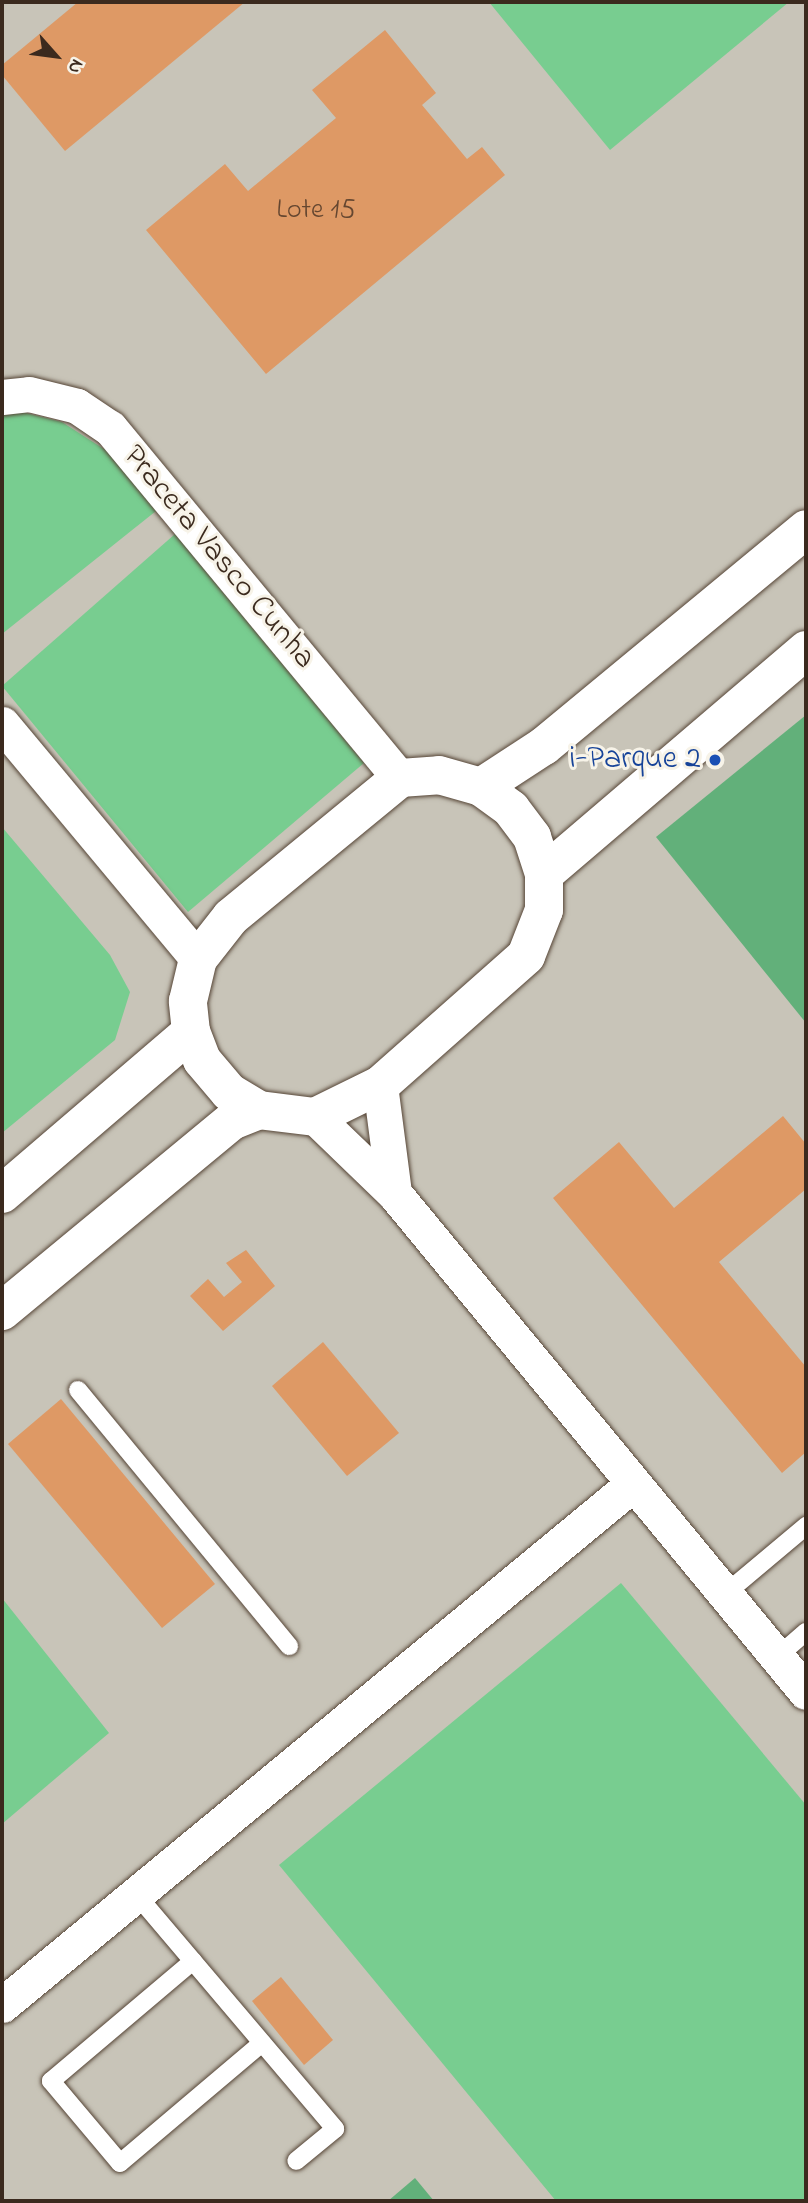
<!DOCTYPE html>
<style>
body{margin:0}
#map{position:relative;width:808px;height:2203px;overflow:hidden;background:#ecdfbe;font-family:"Indie Flower",sans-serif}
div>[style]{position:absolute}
.industrial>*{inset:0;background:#c8c4b8}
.green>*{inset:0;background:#78cd90}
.forest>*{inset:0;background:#62b07a}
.building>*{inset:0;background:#de9965}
.roads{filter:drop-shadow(0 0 2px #564536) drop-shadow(0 0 2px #564536)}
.service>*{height:18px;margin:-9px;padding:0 9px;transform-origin:9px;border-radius:9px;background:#fff}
.minor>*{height:35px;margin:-17.5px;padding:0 17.5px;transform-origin:17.5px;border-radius:17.5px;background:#fff}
.tertiary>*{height:38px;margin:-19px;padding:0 19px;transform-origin:19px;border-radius:19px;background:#fff}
.dots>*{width:19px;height:19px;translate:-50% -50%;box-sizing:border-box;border:4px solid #f7f3e8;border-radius:50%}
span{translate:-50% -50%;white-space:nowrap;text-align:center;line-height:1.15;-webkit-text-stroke:6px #f7f3e8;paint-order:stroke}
.number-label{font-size:28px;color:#644630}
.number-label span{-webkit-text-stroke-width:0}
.street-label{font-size:32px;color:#3b2a1e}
.transit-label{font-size:32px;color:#164399}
.right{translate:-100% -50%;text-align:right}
.frame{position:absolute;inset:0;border:4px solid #3b2a1e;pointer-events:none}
.north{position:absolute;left:21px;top:21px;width:70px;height:70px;-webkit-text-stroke:5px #f7f3e8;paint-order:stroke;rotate:118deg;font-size:19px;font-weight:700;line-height:28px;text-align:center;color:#3b2a1e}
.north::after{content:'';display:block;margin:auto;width:24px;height:32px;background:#3b2a1e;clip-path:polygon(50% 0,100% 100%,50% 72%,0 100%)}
</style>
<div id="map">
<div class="industrial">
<i style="clip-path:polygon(2px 2px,806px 2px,806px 2201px,2px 2201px)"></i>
</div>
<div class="green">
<i style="clip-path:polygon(489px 2px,789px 2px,610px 150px)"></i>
<i style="clip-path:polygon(22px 412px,62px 422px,107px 451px,156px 511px,2px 634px,2px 416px)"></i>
<i style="clip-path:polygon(175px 534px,364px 763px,188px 912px,2px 686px)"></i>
<i style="clip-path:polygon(2px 827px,110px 955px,130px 992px,115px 1040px,2px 1133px)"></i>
<i style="clip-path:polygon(621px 1583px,806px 1805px,806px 2201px,556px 2201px,279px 1865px)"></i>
<i style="clip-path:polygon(2px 1598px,109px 1733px,2px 1824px)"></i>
</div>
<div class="forest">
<i style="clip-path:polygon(806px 715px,806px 1023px,656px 837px)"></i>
<i style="clip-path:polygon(415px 2178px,434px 2201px,388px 2201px)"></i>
</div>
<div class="building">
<i style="clip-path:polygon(78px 2px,245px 2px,65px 151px,2px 75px,2px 65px)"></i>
<i style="clip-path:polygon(385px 30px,436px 93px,422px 105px,467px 159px,482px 147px,505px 175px,266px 374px,146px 230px,225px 164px,248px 191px,336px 118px,312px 90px)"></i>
<i style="clip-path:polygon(783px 1116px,806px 1144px,806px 1189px,719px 1262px,806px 1367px,806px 1452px,782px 1473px,553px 1198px,619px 1142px,674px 1208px)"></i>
<i style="clip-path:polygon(246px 1250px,275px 1286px,223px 1331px,190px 1296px,208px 1279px,224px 1297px,242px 1282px,226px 1263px)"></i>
<i style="clip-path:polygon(323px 1342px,399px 1433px,347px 1476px,272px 1386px)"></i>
<i style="clip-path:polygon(61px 1399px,215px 1584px,162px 1628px,8px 1444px)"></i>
<i style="clip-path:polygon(281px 1977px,333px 2040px,304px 2065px,252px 2001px)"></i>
</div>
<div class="roads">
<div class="service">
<i style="left:78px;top:1390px;width:332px;rotate:50.5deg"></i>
<i style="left:725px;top:1594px;width:106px;rotate:-40deg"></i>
<i style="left:777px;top:1657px;width:38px;rotate:-41deg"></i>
<i style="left:136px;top:1894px;width:308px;rotate:49.7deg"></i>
<i style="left:335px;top:2129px;width:50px;rotate:140.6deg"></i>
<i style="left:193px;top:1961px;width:186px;rotate:139.8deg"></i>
<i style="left:51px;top:2081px;width:107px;rotate:49.9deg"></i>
<i style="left:120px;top:2163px;width:186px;rotate:-40.2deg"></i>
</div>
<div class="minor">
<i style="left:2px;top:397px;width:27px;rotate:-6deg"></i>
<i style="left:29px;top:394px;width:49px;rotate:14deg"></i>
<i style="left:77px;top:406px;width:40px;rotate:34deg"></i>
<i style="left:110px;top:428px;width:455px;rotate:50.4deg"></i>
<i style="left:2px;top:724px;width:306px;rotate:50.2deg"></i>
<i style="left:380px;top:1085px;width:109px;rotate:82.6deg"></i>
<i style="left:315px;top:1117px;width:110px;rotate:43.9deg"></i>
<i style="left:394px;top:1193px;width:647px;rotate:50.46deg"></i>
<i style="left:2px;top:2005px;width:818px;rotate:-39.55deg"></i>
</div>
<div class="tertiary">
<i style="left:439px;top:775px;width:44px;rotate:15.9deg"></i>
<i style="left:481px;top:787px;width:37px;rotate:36deg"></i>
<i style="left:511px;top:809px;width:35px;rotate:53deg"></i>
<i style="left:532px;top:837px;width:39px;rotate:72deg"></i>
<i style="left:544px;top:874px;width:36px;rotate:90deg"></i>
<i style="left:544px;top:910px;width:49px;rotate:111.4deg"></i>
<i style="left:526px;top:956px;width:195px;rotate:138.5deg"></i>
<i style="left:380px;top:1085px;width:72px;rotate:153.8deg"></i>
<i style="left:315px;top:1117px;width:56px;rotate:-172.9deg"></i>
<i style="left:259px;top:1110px;width:35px;rotate:-149deg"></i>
<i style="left:229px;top:1092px;width:42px;rotate:-130.2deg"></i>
<i style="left:202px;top:1060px;width:30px;rotate:-111deg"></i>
<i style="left:191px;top:1032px;width:31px;rotate:-96deg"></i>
<i style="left:188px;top:1001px;width:43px;rotate:-76.6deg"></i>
<i style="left:198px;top:959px;width:53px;rotate:-51.8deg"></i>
<i style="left:231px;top:917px;width:219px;rotate:-39.4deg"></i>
<i style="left:400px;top:778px;width:39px;rotate:-4deg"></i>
<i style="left:481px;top:787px;width:75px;rotate:-33.1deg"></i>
<i style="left:544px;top:746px;width:340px;rotate:-39.6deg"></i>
<i style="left:544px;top:874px;width:345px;rotate:-40.5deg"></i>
<i style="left:2px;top:1194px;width:249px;rotate:-40.6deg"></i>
<i style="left:2px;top:1311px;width:298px;rotate:-39.6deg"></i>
<i style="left:232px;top:1121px;width:29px;rotate:-22deg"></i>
</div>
</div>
<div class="dots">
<i style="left:715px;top:760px;background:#1a4fb4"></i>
</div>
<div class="number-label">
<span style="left:316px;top:211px">Lote 15</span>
</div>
<div class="street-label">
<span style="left:218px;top:558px;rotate:50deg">Praceta Vasco Cunha</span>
</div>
<div class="transit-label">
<span class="right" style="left:701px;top:760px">i-Parque 2</span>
</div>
<div class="frame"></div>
<div class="north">N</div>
</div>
